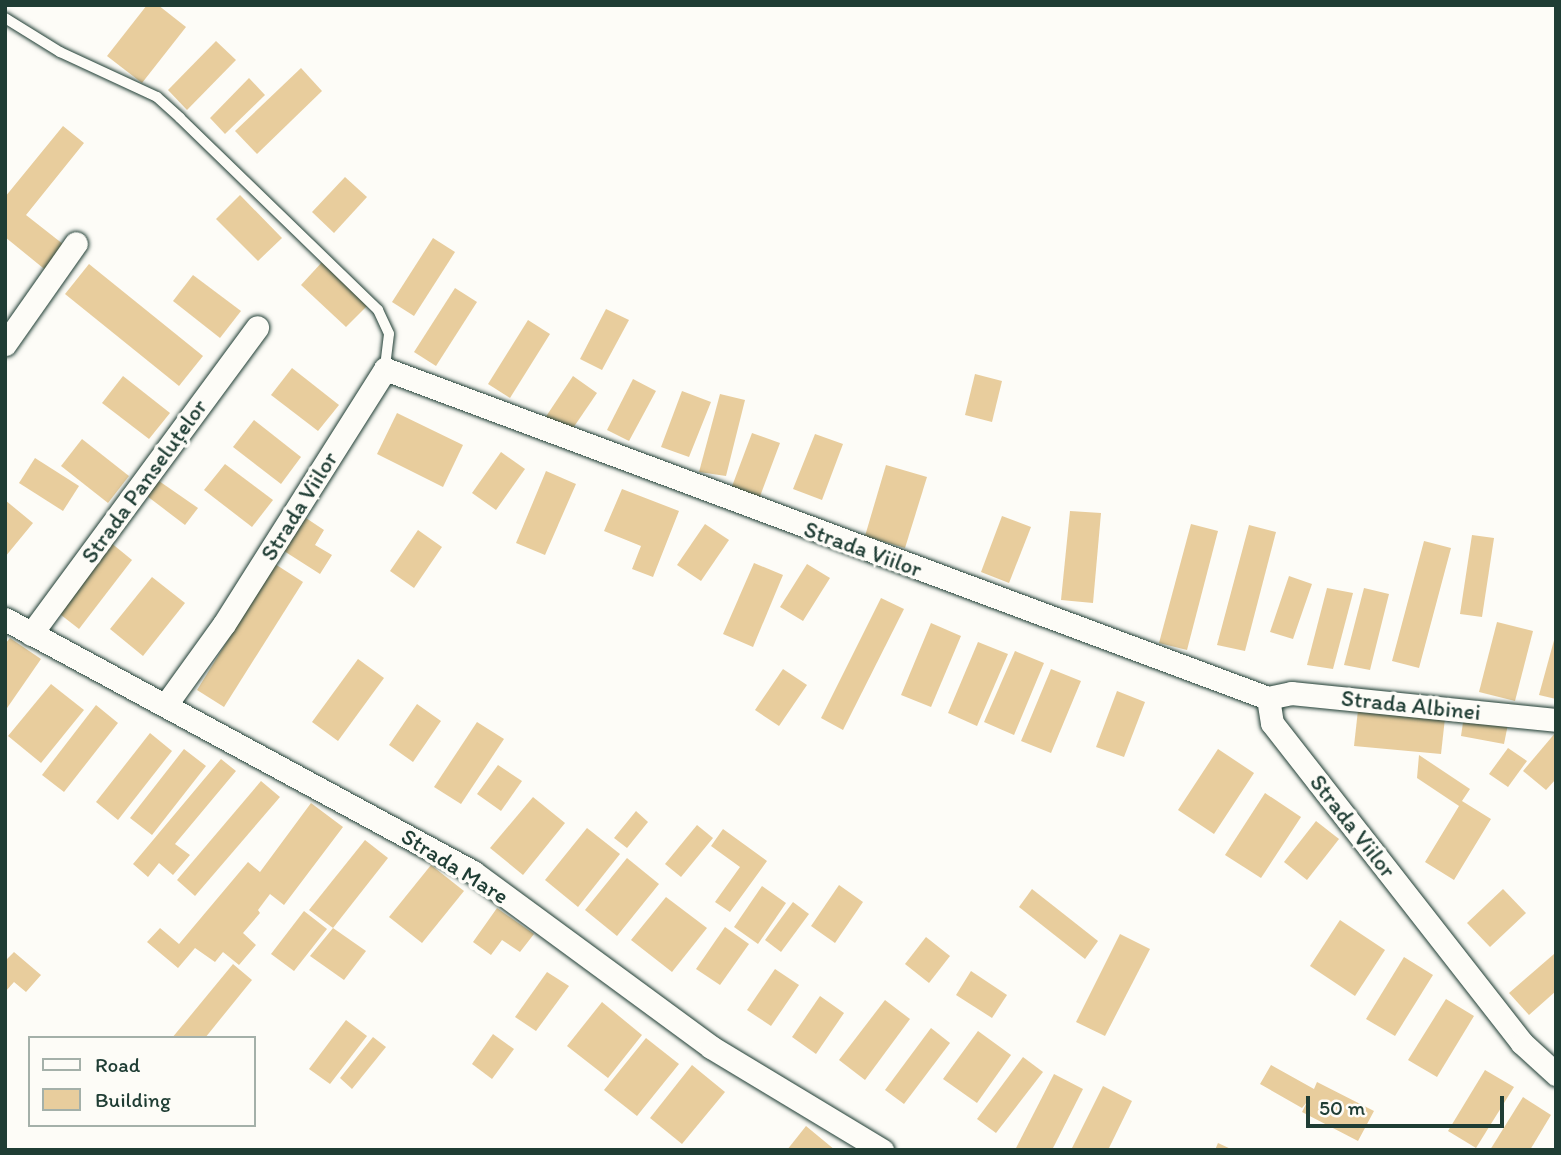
<!DOCTYPE html>
<meta charset="utf-8">
<style>
body{margin:0}
#map{position:relative;width:1561px;height:1155px;overflow:hidden;background:#fdfcf7;font-family:Itim,sans-serif}
div>[style]{position:absolute}
.building>*{inset:0;background:#e8cd9d}
.roads{filter:drop-shadow(0 0 2px #1f3d34) drop-shadow(0 0 2px #1f3d34)}
.service>*{height:10px;margin:-5px;padding:0 5px;transform-origin:5px;border-radius:5px;background:#fdfcf7}
.minor>*{height:23px;margin:-11.5px;padding:0 11.5px;transform-origin:11.5px;border-radius:11.5px;background:#fdfcf7}
span{translate:-50% -50%;white-space:nowrap;text-align:center;line-height:1.15;-webkit-text-stroke:7px #fdfcf7;paint-order:stroke}
.street-label{font-size:23px;color:#1f3d34}
.frame{position:absolute;inset:0;border:7px solid #1f3d34;pointer-events:none}
.legend{position:absolute;left:28px;top:1036px;width:228px;height:91px;box-sizing:border-box;background:#fdfcf7;border:2px solid #a4b0a9;margin:0;padding:9px 12px;list-style:none;font-size:21px;color:#1f3d34}
.legend li{display:flex;align-items:center;gap:14px;height:35px}
.legend b{width:35px;border:2px solid #a4b0a9}
.scale{position:absolute;left:1306px;top:1096px;width:198px;height:32px;box-sizing:border-box;border:4px solid #1f3d34;border-top:0;padding-left:9px;font-size:21px;line-height:24px;white-space:nowrap;color:#1f3d34;-webkit-text-stroke:5px #fdfcf7;paint-order:stroke}
</style>
<div id="map">
<div class="building">
<i style="clip-path:polygon(147px 5px,158px 5px,186px 27px,142px 83px,107px 56px)"></i>
<i style="clip-path:polygon(216px 41px,236px 60px,187px 110px,168px 90px)"></i>
<i style="clip-path:polygon(301px 68px,322px 91px,257px 154px,235px 131px)"></i>
<i style="clip-path:polygon(249px 78px,265px 95px,225px 134px,210px 118px)"></i>
<i style="clip-path:polygon(63px 126px,84px 143px,26px 215px,68px 248px,48px 272px,5px 237px,5px 197px)"></i>
<i style="clip-path:polygon(345px 177px,367px 197px,334px 233px,312px 212px)"></i>
<i style="clip-path:polygon(240px 195px,282px 238px,258px 261px,216px 219px)"></i>
<i style="clip-path:polygon(433px 238px,455px 252px,414px 316px,392px 302px)"></i>
<i style="clip-path:polygon(323px 261px,369px 304px,346px 327px,301px 285px)"></i>
<i style="clip-path:polygon(89px 264px,203px 356px,179px 386px,65px 294px)"></i>
<i style="clip-path:polygon(193px 275px,241px 311px,220px 338px,173px 301px)"></i>
<i style="clip-path:polygon(455px 288px,477px 302px,436px 366px,414px 352px)"></i>
<i style="clip-path:polygon(606px 309px,629px 320px,602px 370px,580px 359px)"></i>
<i style="clip-path:polygon(528px 320px,550px 334px,510px 398px,488px 384px)"></i>
<i style="clip-path:polygon(292px 368px,339px 405px,318px 431px,271px 395px)"></i>
<i style="clip-path:polygon(975px 374px,1002px 381px,992px 422px,965px 415px)"></i>
<i style="clip-path:polygon(123px 376px,170px 413px,149px 439px,102px 403px)"></i>
<i style="clip-path:polygon(573px 376px,597px 393px,569px 434px,545px 418px)"></i>
<i style="clip-path:polygon(633px 379px,656px 391px,629px 441px,607px 430px)"></i>
<i style="clip-path:polygon(682px 391px,711px 402px,689px 457px,661px 447px)"></i>
<i style="clip-path:polygon(720px 394px,745px 400px,726px 476px,699px 472px)"></i>
<i style="clip-path:polygon(397px 413px,463px 445px,443px 487px,377px 454px)"></i>
<i style="clip-path:polygon(254px 420px,301px 457px,281px 484px,233px 447px)"></i>
<i style="clip-path:polygon(752px 433px,780px 443px,759px 499px,731px 489px)"></i>
<i style="clip-path:polygon(815px 434px,843px 444px,822px 500px,793px 489px)"></i>
<i style="clip-path:polygon(82px 439px,129px 476px,108px 503px,61px 466px)"></i>
<i style="clip-path:polygon(501px 452px,525px 469px,496px 510px,472px 493px)"></i>
<i style="clip-path:polygon(35px 458px,79px 486px,63px 511px,19px 483px)"></i>
<i style="clip-path:polygon(225px 464px,273px 500px,252px 527px,204px 490px)"></i>
<i style="clip-path:polygon(886px 465px,927px 477px,905px 548px,865px 536px)"></i>
<i style="clip-path:polygon(546px 471px,576px 484px,545px 555px,516px 543px)"></i>
<i style="clip-path:polygon(159px 481px,198px 508px,185px 525px,147px 496px)"></i>
<i style="clip-path:polygon(622px 489px,679px 511px,653px 577px,632px 569px,641px 546px,604px 531px)"></i>
<i style="clip-path:polygon(5px 500px,33px 523px,5px 557px)"></i>
<i style="clip-path:polygon(1070px 511px,1101px 513px,1093px 603px,1061px 600px)"></i>
<i style="clip-path:polygon(1002px 516px,1031px 527px,1009px 583px,981px 572px)"></i>
<i style="clip-path:polygon(306px 518px,324px 530px,315px 545px,332px 555px,320px 574px,284px 551px)"></i>
<i style="clip-path:polygon(705px 524px,729px 540px,701px 581px,677px 565px)"></i>
<i style="clip-path:polygon(1191px 524px,1218px 531px,1187px 650px,1159px 643px)"></i>
<i style="clip-path:polygon(1249px 525px,1276px 532px,1245px 651px,1217px 645px)"></i>
<i style="clip-path:polygon(418px 530px,442px 547px,414px 588px,390px 571px)"></i>
<i style="clip-path:polygon(1472px 535px,1494px 538px,1482px 617px,1460px 614px)"></i>
<i style="clip-path:polygon(1424px 541px,1451px 548px,1419px 668px,1392px 661px)"></i>
<i style="clip-path:polygon(110px 542px,132px 560px,79px 629px,56px 611px)"></i>
<i style="clip-path:polygon(754px 563px,783px 575px,753px 647px,723px 634px)"></i>
<i style="clip-path:polygon(275px 564px,303px 582px,224px 707px,197px 690px)"></i>
<i style="clip-path:polygon(807px 564px,830px 578px,803px 621px,780px 607px)"></i>
<i style="clip-path:polygon(1289px 576px,1312px 584px,1293px 639px,1270px 632px)"></i>
<i style="clip-path:polygon(152px 577px,185px 603px,143px 656px,110px 629px)"></i>
<i style="clip-path:polygon(1327px 588px,1353px 593px,1333px 669px,1307px 665px)"></i>
<i style="clip-path:polygon(1364px 588px,1389px 594px,1370px 670px,1344px 665px)"></i>
<i style="clip-path:polygon(881px 598px,904px 609px,843px 730px,821px 718px)"></i>
<i style="clip-path:polygon(1497px 622px,1533px 631px,1515px 701px,1479px 692px)"></i>
<i style="clip-path:polygon(931px 623px,961px 636px,931px 707px,901px 695px)"></i>
<i style="clip-path:polygon(1556px 633px,1556px 699px,1539px 695px)"></i>
<i style="clip-path:polygon(10px 638px,41px 659px,5px 711px,5px 644px)"></i>
<i style="clip-path:polygon(978px 642px,1008px 654px,977px 726px,948px 713px)"></i>
<i style="clip-path:polygon(1015px 651px,1044px 663px,1014px 735px,984px 722px)"></i>
<i style="clip-path:polygon(358px 659px,384px 678px,338px 741px,312px 722px)"></i>
<i style="clip-path:polygon(783px 669px,807px 685px,779px 726px,755px 710px)"></i>
<i style="clip-path:polygon(1051px 669px,1081px 681px,1051px 753px,1021px 741px)"></i>
<i style="clip-path:polygon(51px 684px,84px 710px,41px 763px,8px 736px)"></i>
<i style="clip-path:polygon(1117px 691px,1145px 702px,1124px 757px,1096px 747px)"></i>
<i style="clip-path:polygon(417px 704px,441px 721px,413px 762px,389px 745px)"></i>
<i style="clip-path:polygon(96px 705px,118px 723px,64px 792px,42px 775px)"></i>
<i style="clip-path:polygon(1358px 710px,1445px 718px,1441px 754px,1354px 746px)"></i>
<i style="clip-path:polygon(1464px 716px,1508px 724px,1504px 744px,1461px 736px)"></i>
<i style="clip-path:polygon(477px 722px,504px 739px,461px 804px,434px 787px)"></i>
<i style="clip-path:polygon(1556px 732px,1556px 779px,1546px 790px,1523px 771px)"></i>
<i style="clip-path:polygon(150px 733px,172px 751px,118px 820px,96px 802px)"></i>
<i style="clip-path:polygon(1508px 748px,1527px 761px,1508px 787px,1489px 774px)"></i>
<i style="clip-path:polygon(184px 749px,206px 766px,152px 835px,130px 818px)"></i>
<i style="clip-path:polygon(1218px 749px,1254px 773px,1214px 834px,1178px 810px)"></i>
<i style="clip-path:polygon(1419px 755px,1470px 789px,1462px 801px,1491px 819px,1454px 880px,1425px 862px,1459px 806px,1417px 778px)"></i>
<i style="clip-path:polygon(221px 759px,236px 771px,175px 844px,190px 855px,173px 875px,159px 863px,148px 877px,133px 864px)"></i>
<i style="clip-path:polygon(498px 765px,522px 781px,501px 811px,477px 794px)"></i>
<i style="clip-path:polygon(261px 781px,280px 797px,195px 896px,177px 880px)"></i>
<i style="clip-path:polygon(1265px 793px,1301px 817px,1261px 878px,1225px 855px)"></i>
<i style="clip-path:polygon(533px 797px,565px 823px,523px 875px,490px 848px)"></i>
<i style="clip-path:polygon(311px 803px,343px 827px,284px 905px,270px 894px,258px 910px,260px 913px,243px 933px,256px 945px,239px 965px,223px 952px,215px 962px,195px 948px,178px 968px,147px 942px,160px 928px,179px 944px,248px 862px,260px 872px)"></i>
<i style="clip-path:polygon(636px 811px,648px 822px,627px 848px,614px 838px)"></i>
<i style="clip-path:polygon(1316px 821px,1339px 839px,1307px 880px,1284px 862px)"></i>
<i style="clip-path:polygon(697px 825px,713px 838px,681px 877px,665px 864px)"></i>
<i style="clip-path:polygon(587px 828px,620px 854px,578px 907px,545px 880px)"></i>
<i style="clip-path:polygon(723px 829px,767px 861px,730px 912px,715px 902px,740px 867px,711px 846px)"></i>
<i style="clip-path:polygon(365px 840px,388px 858px,333px 928px,309px 910px)"></i>
<i style="clip-path:polygon(627px 858px,659px 884px,617px 936px,585px 910px)"></i>
<i style="clip-path:polygon(431px 865px,464px 891px,422px 943px,389px 917px)"></i>
<i style="clip-path:polygon(839px 885px,863px 902px,835px 943px,811px 926px)"></i>
<i style="clip-path:polygon(762px 886px,786px 903px,758px 944px,734px 927px)"></i>
<i style="clip-path:polygon(1032px 889px,1098px 941px,1085px 959px,1019px 907px)"></i>
<i style="clip-path:polygon(1503px 889px,1526px 913px,1490px 947px,1467px 923px)"></i>
<i style="clip-path:polygon(666px 897px,707px 928px,672px 972px,631px 940px)"></i>
<i style="clip-path:polygon(793px 902px,809px 914px,781px 952px,765px 940px)"></i>
<i style="clip-path:polygon(497px 908px,534px 934px,520px 952px,502px 940px,491px 955px,473px 942px)"></i>
<i style="clip-path:polygon(304px 911px,327px 929px,294px 971px,271px 954px)"></i>
<i style="clip-path:polygon(1340px 920px,1385px 950px,1355px 996px,1310px 966px)"></i>
<i style="clip-path:polygon(725px 927px,749px 944px,720px 985px,696px 969px)"></i>
<i style="clip-path:polygon(333px 928px,366px 951px,344px 980px,310px 956px)"></i>
<i style="clip-path:polygon(1120px 934px,1150px 949px,1105px 1036px,1076px 1022px)"></i>
<i style="clip-path:polygon(926px 937px,950px 956px,929px 983px,905px 964px)"></i>
<i style="clip-path:polygon(14px 952px,41px 975px,26px 992px,14px 982px,5px 992px,5px 961px)"></i>
<i style="clip-path:polygon(1554px 954px,1556px 991px,1529px 1015px,1509px 993px)"></i>
<i style="clip-path:polygon(1404px 957px,1433px 975px,1395px 1036px,1366px 1019px)"></i>
<i style="clip-path:polygon(233px 964px,252px 980px,205px 1038px,172px 1038px)"></i>
<i style="clip-path:polygon(775px 969px,799px 985px,771px 1026px,747px 1010px)"></i>
<i style="clip-path:polygon(971px 971px,1007px 995px,992px 1018px,956px 995px)"></i>
<i style="clip-path:polygon(547px 972px,569px 986px,536px 1031px,515px 1017px)"></i>
<i style="clip-path:polygon(820px 996px,844px 1013px,816px 1054px,792px 1037px)"></i>
<i style="clip-path:polygon(1446px 999px,1474px 1016px,1437px 1077px,1408px 1060px)"></i>
<i style="clip-path:polygon(885px 1000px,910px 1019px,865px 1080px,839px 1060px)"></i>
<i style="clip-path:polygon(602px 1002px,642px 1035px,608px 1078px,567px 1046px)"></i>
<i style="clip-path:polygon(346px 1020px,367px 1036px,330px 1084px,309px 1069px)"></i>
<i style="clip-path:polygon(931px 1028px,950px 1043px,904px 1104px,885px 1090px)"></i>
<i style="clip-path:polygon(978px 1031px,1011px 1055px,977px 1103px,943px 1079px)"></i>
<i style="clip-path:polygon(493px 1034px,514px 1049px,492px 1079px,472px 1064px)"></i>
<i style="clip-path:polygon(373px 1037px,386px 1047px,352px 1089px,340px 1078px)"></i>
<i style="clip-path:polygon(646px 1038px,679px 1064px,637px 1116px,604px 1090px)"></i>
<i style="clip-path:polygon(1023px 1057px,1043px 1072px,996px 1133px,977px 1119px)"></i>
<i style="clip-path:polygon(692px 1065px,725px 1092px,682px 1144px,650px 1118px)"></i>
<i style="clip-path:polygon(1271px 1065px,1314px 1089px,1317px 1082px,1374px 1111px,1358px 1141px,1302px 1112px,1307px 1102px,1302px 1108px,1260px 1084px)"></i>
<i style="clip-path:polygon(1485px 1070px,1514px 1087px,1476px 1148px,1448px 1131px)"></i>
<i style="clip-path:polygon(1054px 1074px,1083px 1089px,1052px 1150px,1015px 1150px)"></i>
<i style="clip-path:polygon(1103px 1086px,1132px 1101px,1108px 1150px,1071px 1150px)"></i>
<i style="clip-path:polygon(1523px 1097px,1551px 1115px,1530px 1150px,1490px 1150px)"></i>
<i style="clip-path:polygon(806px 1126px,835px 1150px,787px 1150px)"></i>
<i style="clip-path:polygon(1218px 1143px,1233px 1150px,1215px 1150px)"></i>
</div>
<div class="roads">
<div class="service">
<i style="left:5px;top:18px;width:65px;rotate:31.7deg"></i>
<i style="left:60px;top:52px;width:107px;rotate:24.9deg"></i>
<i style="left:157px;top:97px;width:31px;rotate:42deg"></i>
<i style="left:180px;top:118px;width:276px;rotate:44.1deg"></i>
<i style="left:378px;top:310px;width:26px;rotate:65deg"></i>
<i style="left:389px;top:334px;width:35px;rotate:97deg"></i>
</div>
<div class="minor">
<i style="left:5px;top:344px;width:123px;rotate:-54.9deg"></i>
<i style="left:5px;top:619px;width:532px;rotate:28.4deg"></i>
<i style="left:473px;top:872px;width:295px;rotate:36.3deg"></i>
<i style="left:711px;top:1047px;width:200px;rotate:31.1deg"></i>
<i style="left:31px;top:634px;width:381px;rotate:-53.6deg"></i>
<i style="left:1268px;top:698px;width:24px;rotate:-12deg"></i>
<i style="left:1291px;top:693px;width:266px;rotate:5.8deg"></i>
<i style="left:167px;top:703px;width:97px;rotate:-54.2deg"></i>
<i style="left:224px;top:624px;width:302px;rotate:-57.7deg"></i>
<i style="left:385px;top:369px;width:942px;rotate:20.44deg"></i>
<i style="left:1268px;top:698px;width:25px;rotate:81deg"></i>
<i style="left:1272px;top:723px;width:406px;rotate:52deg"></i>
<i style="left:1522px;top:1043px;width:46px;rotate:42.4deg"></i>
</div>
</div>
<div class="street-label">
<span style="left:144px;top:481px;rotate:-54deg">Strada Panseluțelor</span>
<span style="left:299px;top:506px;rotate:-58deg">Strada Viilor</span>
<span style="left:863px;top:549px;rotate:20deg">Strada Viilor</span>
<span style="left:1411px;top:705px;rotate:6deg">Strada Albinei</span>
<span style="left:1353px;top:826px;rotate:52deg">Strada Viilor</span>
<span style="left:455px;top:866px;rotate:32deg">Strada Mare</span>
</div>
<div class="frame"></div>
<ul class="legend">
<li><b style="height:9px;background:#fdfcf7"></b>Road</li>
<li><b style="height:19px;background:#e8cd9d"></b>Building</li>
</ul>
<div class="scale">50 m</div>
</div>
